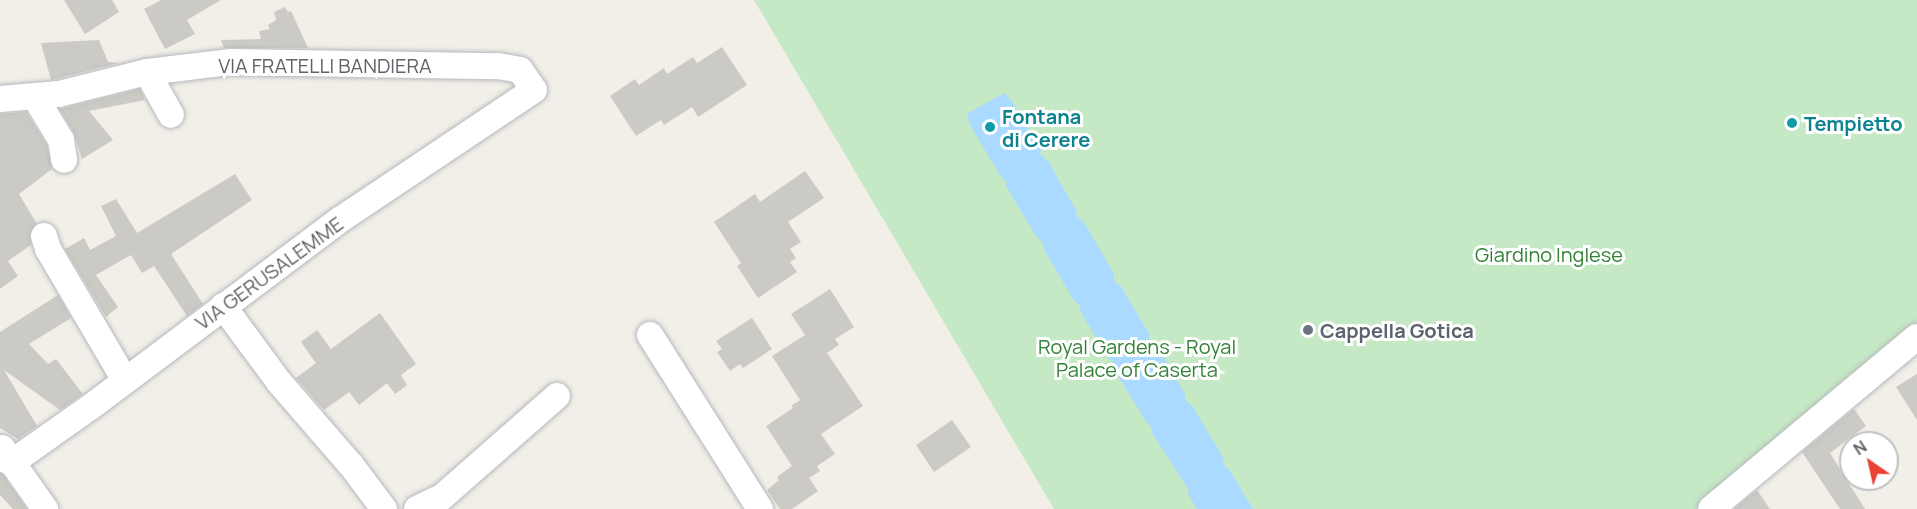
<!DOCTYPE html>
<style>
body{margin:0}
#map{position:relative;width:1917px;height:509px;overflow:hidden;background:#f1efe8;font-family:Manrope,sans-serif}
div>[style]{position:absolute}
.green>*{inset:0;background:#c5e8c5}
.water>*{inset:0;background:#aadaff}
.building>*{inset:0;background:#cccac5}
.roads{filter:drop-shadow(0 0 2px #b5b8bc) drop-shadow(0 0 2px #b5b8bc)}
.minor>*{height:26px;margin:-13px;padding:0 13px;transform-origin:13px;border-radius:13px;background:#fff}
.dots>*{width:16px;height:16px;translate:-50% -50%;box-sizing:border-box;border:3px solid #fff;border-radius:50%}
span{translate:-50% -50%;white-space:nowrap;text-align:center;line-height:1.15;-webkit-text-stroke:6px #fff;paint-order:stroke}
.street-label{font-size:20px;color:#5f6368}
.culture-label{font-size:20px;color:#0d838f;font-weight:700}
.left{translate:0 -50%;text-align:left}
.park-label{font-size:20px;color:#348238}
.worship-label{font-size:20px;color:#5b616d;font-weight:700}
.north{position:absolute;left:1839px;top:431px;width:60px;height:60px;box-sizing:border-box;background:#fff;border:2px solid #bfc1c3;border-radius:50%;rotate:326deg;font-size:16px;font-weight:700;line-height:24px;text-align:center;color:#5f6368}
.north::after{content:'';display:block;margin:auto;width:21px;height:27px;background:#ea4335;clip-path:polygon(50% 0,100% 100%,50% 72%,0 100%)}
</style>
<div id="map">
<div class="green">
<i style="clip-path:polygon(754px 0,1917px 0,1917px 332px,1702px 509px,1054px 509px)"></i>
</div>
<div class="water">
<i style="clip-path:polygon(1004px 93px,1012px 101px,1041px 150px,1040px 154px,1048px 161px,1077px 212px,1076px 215px,1085px 224px,1114px 274px,1113px 278px,1118px 285px,1120px 285px,1150px 335px,1149px 339px,1157px 346px,1186px 396px,1185px 400px,1193px 407px,1223px 457px,1225px 468px,1229px 469px,1253px 509px,1197px 509px,1188px 494px,1189px 490px,1151px 432px,1152px 428px,1145px 420px,1115px 371px,1112px 360px,1109px 359px,1079px 309px,1081px 307px,1073px 299px,1043px 248px,1044px 244px,1036px 236px,1006px 186px,1007px 182px,1000px 175px,970px 125px,967px 114px)"></i>
</div>
<div class="building">
<i style="clip-path:polygon(64px 0,112px 0,119px 12px,85px 34px)"></i>
<i style="clip-path:polygon(161px 0,221px 0,187px 20px,195px 34px,165px 49px,144px 9px)"></i>
<i style="clip-path:polygon(285px 7px,288px 12px,291px 11px,308px 48px,224px 48px,221px 40px,261px 39px,259px 31px,270px 29px,268px 25px,276px 20px,274px 12px)"></i>
<i style="clip-path:polygon(99px 40px,108px 62px,119px 63px,51px 80px,41px 43px)"></i>
<i style="clip-path:polygon(722px 47px,747px 85px,698px 117px,692px 107px,664px 125px,661px 120px,636px 136px,610px 96px,635px 79px,639px 85px,664px 68px,667px 74px,693px 57px,697px 63px)"></i>
<i style="clip-path:polygon(140px 89px,145px 100px,89px 111px,113px 140px,82px 159px,74px 133px,60px 109px)"></i>
<i style="clip-path:polygon(26px 112px,47px 145px,52px 169px,19px 194px,37px 224px,30px 232px,31px 245px,8px 261px,18px 276px,0 289px,0 114px)"></i>
<i style="clip-path:polygon(805px 171px,824px 198px,788px 222px,801px 242px,790px 249px,796px 258px,790px 262px,797px 272px,758px 298px,737px 266px,741px 263px,714px 222px,755px 194px,760px 202px)"></i>
<i style="clip-path:polygon(235px 174px,252px 200px,171px 254px,203px 304px,187px 316px,154px 266px,142px 273px,131px 255px,96px 275px,118px 307px,106px 317px,65px 249px,84px 238px,90px 250px,116px 236px,101px 206px,116px 199px,137px 233px)"></i>
<i style="clip-path:polygon(830px 289px,854px 327px,835px 339px,839px 345px,827px 353px,863px 406px,821px 434px,835px 454px,817px 466px,820px 471px,809px 478px,818px 491px,792px 509px,780px 509px,767px 490px,779px 480px,777px 477px,792px 466px,766px 426px,793px 408px,791px 406px,800px 400px,772px 356px,805px 335px,791px 314px)"></i>
<i style="clip-path:polygon(58px 295px,71px 318px,29px 344px,48px 364px,56px 359px,83px 394px,60px 410px,4px 370px,37px 426px,18px 439px,0 428px,0 332px)"></i>
<i style="clip-path:polygon(380px 313px,416px 364px,401px 375px,407px 385px,395px 394px,387px 383px,359px 405px,349px 392px,324px 410px,296px 378px,316px 363px,301px 342px,317px 330px,331px 349px)"></i>
<i style="clip-path:polygon(752px 318px,772px 349px,743px 368px,740px 364px,730px 371px,717px 352px,722px 349px,716px 341px)"></i>
<i style="clip-path:polygon(1917px 374px,1917px 420px,1896px 387px)"></i>
<i style="clip-path:polygon(1854px 409px,1866px 426px,1830px 453px,1865px 509px,1840px 509px,1802px 452px)"></i>
<i style="clip-path:polygon(952px 420px,971px 447px,934px 472px,916px 445px)"></i>
<i style="clip-path:polygon(0 473px,2px 474px,27px 509px,13px 509px,0 495px)"></i>
<i style="clip-path:polygon(1757px 490px,1770px 509px,1734px 509px)"></i>
</div>
<div class="roads">
<div class="minor">
<i style="left:147px;top:72px;width:49px;rotate:60.8deg"></i>
<i style="left:35px;top:97px;width:50px;rotate:58.8deg"></i>
<i style="left:61px;top:140px;width:20px;rotate:81deg"></i>
<i style="left:0;top:99px;width:59px;rotate:-4.8deg"></i>
<i style="left:59px;top:94px;width:91px;rotate:-14deg"></i>
<i style="left:147px;top:72px;width:85px;rotate:-6.8deg"></i>
<i style="left:231px;top:62px;width:267px;rotate:0.9deg"></i>
<i style="left:498px;top:66px;width:22px;rotate:10deg"></i>
<i style="left:520px;top:70px;width:24px;rotate:55deg"></i>
<i style="left:534px;top:90px;width:232px;rotate:146.2deg"></i>
<i style="left:341px;top:219px;width:306px;rotate:143.1deg"></i>
<i style="left:96px;top:403px;width:92px;rotate:144.8deg"></i>
<i style="left:21px;top:456px;width:14px;rotate:159deg"></i>
<i style="left:44px;top:236px;width:14px;rotate:73deg"></i>
<i style="left:48px;top:249px;width:152px;rotate:59.6deg"></i>
<i style="left:223px;top:306px;width:94px;rotate:53.6deg"></i>
<i style="left:279px;top:382px;width:110px;rotate:49.1deg"></i>
<i style="left:351px;top:465px;width:55px;rotate:53.1deg"></i>
<i style="left:650px;top:335px;width:206px;rotate:57.7deg"></i>
<i style="left:2px;top:448px;width:75px;rotate:54.8deg"></i>
<i style="left:417px;top:509px;width:28px;rotate:-26deg"></i>
<i style="left:442px;top:497px;width:153px;rotate:-41.3deg"></i>
<i style="left:1711px;top:509px;width:268px;rotate:-39.9deg"></i>
</div>
</div>
<div class="dots">
<i style="left:1792px;top:123px;background:#0f9aa8"></i>
<i style="left:990px;top:127px;background:#0f9aa8"></i>
<i style="left:1308px;top:330px;background:#6b7280"></i>
</div>
<div class="street-label">
<span style="left:325px;top:65px">VIA FRATELLI BANDIERA</span>
<span style="left:269px;top:273px;rotate:-36deg">VIA GERUSALEMME</span>
</div>
<div class="culture-label">
<span class="left" style="left:1002px;top:128px">Fontana<br>di Cerere</span>
<span class="left" style="left:1804px;top:123px">Tempietto</span>
</div>
<div class="park-label">
<span style="left:1549px;top:254px">Giardino Inglese</span>
<span style="left:1137px;top:358px">Royal Gardens - Royal<br>Palace of Caserta</span>
</div>
<div class="worship-label">
<span class="left" style="left:1320px;top:330px">Cappella Gotica</span>
</div>
<div class="north">N</div>
</div>
